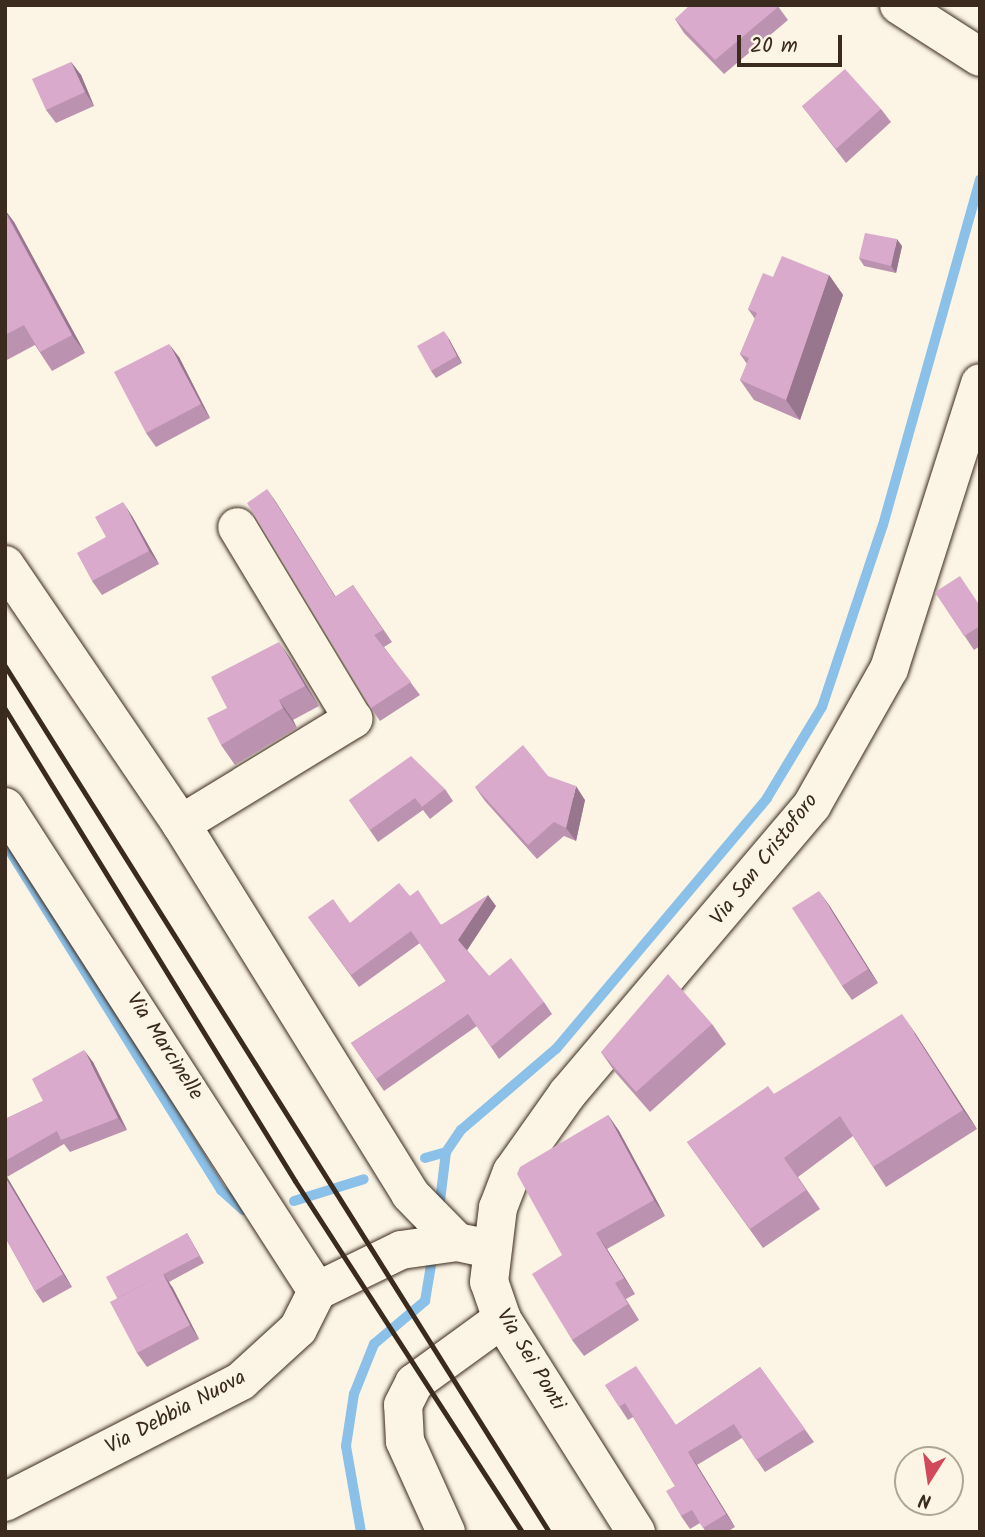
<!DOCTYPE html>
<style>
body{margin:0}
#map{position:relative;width:985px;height:1537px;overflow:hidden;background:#fcf5e5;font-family:Kalam,sans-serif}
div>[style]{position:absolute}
.stream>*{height:10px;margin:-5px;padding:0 5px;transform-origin:5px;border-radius:5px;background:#8bc0e8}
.roads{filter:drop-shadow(0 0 2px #3b2a1e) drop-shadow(0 0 2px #3b2a1e)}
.minor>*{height:38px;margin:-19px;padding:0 19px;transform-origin:19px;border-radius:19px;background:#fcf5e5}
.rail>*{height:5px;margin:-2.5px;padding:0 2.5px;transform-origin:2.5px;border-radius:2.5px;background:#3b2a1e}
.wall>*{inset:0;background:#bb92af}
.shaded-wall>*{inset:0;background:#98778e}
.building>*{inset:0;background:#d9aacb}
span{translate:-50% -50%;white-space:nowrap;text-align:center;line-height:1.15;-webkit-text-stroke:7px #fcf5e5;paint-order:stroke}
.street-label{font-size:21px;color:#3b2a1e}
.frame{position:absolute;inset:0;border:7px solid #3b2a1e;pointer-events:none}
.north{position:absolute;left:894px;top:1446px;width:70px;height:70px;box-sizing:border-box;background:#fcf5e5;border:2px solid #afa495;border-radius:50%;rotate:192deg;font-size:19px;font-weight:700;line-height:28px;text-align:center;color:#3b2a1e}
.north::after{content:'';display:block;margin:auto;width:24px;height:32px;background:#d1495b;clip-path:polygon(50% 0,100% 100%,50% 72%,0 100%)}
.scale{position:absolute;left:737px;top:35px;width:105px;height:32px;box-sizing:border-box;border:4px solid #3b2a1e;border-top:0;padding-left:9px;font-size:21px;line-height:24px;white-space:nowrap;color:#3b2a1e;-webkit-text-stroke:5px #fcf5e5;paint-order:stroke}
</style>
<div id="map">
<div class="stream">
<i style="left:5px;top:843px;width:409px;rotate:58.1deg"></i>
<i style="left:221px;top:1190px;width:30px;rotate:42deg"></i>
<i style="left:425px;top:1158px;width:22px;rotate:-16deg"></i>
<i style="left:294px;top:1201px;width:73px;rotate:-17.4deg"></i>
<i style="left:439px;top:1209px;width:57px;rotate:-83deg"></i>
<i style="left:446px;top:1152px;width:27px;rotate:-56deg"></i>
<i style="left:461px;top:1130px;width:125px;rotate:-40.5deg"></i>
<i style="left:556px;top:1049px;width:328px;rotate:-49.9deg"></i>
<i style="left:767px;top:798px;width:106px;rotate:-58.9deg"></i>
<i style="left:822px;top:707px;width:192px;rotate:-71.5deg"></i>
<i style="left:883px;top:525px;width:359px;rotate:-74.3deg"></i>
<i style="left:361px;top:1532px;width:87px;rotate:-99.9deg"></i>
<i style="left:346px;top:1446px;width:53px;rotate:-81.3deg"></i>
<i style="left:354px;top:1394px;width:54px;rotate:-68.2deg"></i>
<i style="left:374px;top:1344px;width:67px;rotate:-40.1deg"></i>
<i style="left:425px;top:1301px;width:49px;rotate:-80.5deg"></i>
</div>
<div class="roads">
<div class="minor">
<i style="left:899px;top:5px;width:96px;rotate:32.7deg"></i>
<i style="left:5px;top:565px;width:313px;rotate:55.8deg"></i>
<i style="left:181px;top:824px;width:435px;rotate:58.2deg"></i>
<i style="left:410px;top:1194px;width:67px;rotate:45.6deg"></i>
<i style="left:5px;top:807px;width:576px;rotate:57.19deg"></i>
<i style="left:181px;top:824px;width:202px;rotate:-31.4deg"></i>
<i style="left:353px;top:719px;width:224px;rotate:-121.1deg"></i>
<i style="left:317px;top:1291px;width:93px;rotate:-26deg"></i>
<i style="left:401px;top:1250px;width:57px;rotate:-8.1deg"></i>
<i style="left:457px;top:1242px;width:19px;rotate:12deg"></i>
<i style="left:5px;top:1502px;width:265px;rotate:-27.1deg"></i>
<i style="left:241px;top:1381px;width:77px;rotate:-42.4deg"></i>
<i style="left:298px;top:1329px;width:42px;rotate:-63.4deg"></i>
<i style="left:446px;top:1532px;width:100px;rotate:-114.3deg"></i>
<i style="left:405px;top:1441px;width:36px;rotate:-93deg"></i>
<i style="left:403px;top:1405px;width:25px;rotate:-63deg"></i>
<i style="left:414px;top:1383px;width:109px;rotate:-36deg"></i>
<i style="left:636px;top:1532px;width:252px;rotate:-122.2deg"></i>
<i style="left:502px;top:1319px;width:39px;rotate:-109deg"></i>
<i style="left:489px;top:1282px;width:75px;rotate:-83.1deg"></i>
<i style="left:498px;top:1208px;width:39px;rotate:-69deg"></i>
<i style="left:512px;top:1172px;width:97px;rotate:-54.7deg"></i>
<i style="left:568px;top:1093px;width:377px;rotate:-49.7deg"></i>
<i style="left:812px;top:805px;width:156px;rotate:-60.5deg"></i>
<i style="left:889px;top:669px;width:300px;rotate:-72.3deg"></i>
</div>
</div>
<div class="rail">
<i style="left:5px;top:666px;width:1023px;rotate:57.86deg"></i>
<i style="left:5px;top:709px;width:554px;rotate:58.43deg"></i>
<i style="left:295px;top:1181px;width:418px;rotate:57.1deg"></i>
</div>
<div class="wall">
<i style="clip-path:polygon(777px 5px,788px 20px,724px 74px,684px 33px,675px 19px)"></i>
<i style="clip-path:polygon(71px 62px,81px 75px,94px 106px,56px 123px,46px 110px)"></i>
<i style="clip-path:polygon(802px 106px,881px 109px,891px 122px,846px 163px)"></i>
<i style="clip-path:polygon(5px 210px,14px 222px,85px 353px,52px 371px,35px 345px,5px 361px)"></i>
<i style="clip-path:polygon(902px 246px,896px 273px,864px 266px,859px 258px)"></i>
<i style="clip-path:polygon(829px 275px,843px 295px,800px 420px,754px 400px,740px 380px,747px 364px,740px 354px,755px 319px,748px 309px,773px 277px)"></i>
<i style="clip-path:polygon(449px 339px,462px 363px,436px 378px,431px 371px)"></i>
<i style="clip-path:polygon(179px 357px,210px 418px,156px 447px,146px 433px)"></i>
<i style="clip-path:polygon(267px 489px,335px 597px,353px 585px,392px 642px,384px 647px,420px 695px,380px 721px,371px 708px)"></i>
<i style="clip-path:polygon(132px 516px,159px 564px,102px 595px,92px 581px,106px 537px)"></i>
<i style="clip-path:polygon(935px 592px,980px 605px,980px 646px,974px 650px)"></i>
<i style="clip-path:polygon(293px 662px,319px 706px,293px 720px,297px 728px,235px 765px,221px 745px,227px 708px)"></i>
<i style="clip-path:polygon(475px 787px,585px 800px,576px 841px,564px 836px,537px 859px,485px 801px)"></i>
<i style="clip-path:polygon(445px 789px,453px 801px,430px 819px,423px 810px,378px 842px,349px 800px)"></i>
<i style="clip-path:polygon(410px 896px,441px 925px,496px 906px,467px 950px,489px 976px,544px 1002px,552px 1014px,499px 1059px,477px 1026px,384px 1091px,351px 1043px,446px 981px,420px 943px,359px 987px,308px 917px,350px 923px)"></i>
<i style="clip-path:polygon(829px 905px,878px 983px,852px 1000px,842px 986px)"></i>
<i style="clip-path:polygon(712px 1024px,726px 1044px,650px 1112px,615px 1072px,601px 1052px)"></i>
<i style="clip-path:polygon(915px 1033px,977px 1129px,886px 1187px,853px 1136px,798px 1177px,820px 1209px,763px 1248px,687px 1142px,774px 1094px)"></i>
<i style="clip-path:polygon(93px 1062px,127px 1130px,70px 1152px,64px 1144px,7px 1177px,72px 1287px,43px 1303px,35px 1291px,5px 1237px,5px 1119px,43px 1101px)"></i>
<i style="clip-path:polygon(608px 1115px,619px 1131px,665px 1216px,607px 1249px,635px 1294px,626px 1299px,639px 1320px,584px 1356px,572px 1340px)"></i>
<i style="clip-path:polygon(187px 1233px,204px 1263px,169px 1282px,199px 1339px,147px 1367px,137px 1353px,117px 1298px)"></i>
<i style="clip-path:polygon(760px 1367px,814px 1442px,765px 1472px,742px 1438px,697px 1465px,735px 1527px,727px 1532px,706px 1532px,700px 1523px,690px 1529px,681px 1516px,675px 1486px,633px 1417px,628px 1420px,605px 1385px,676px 1425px)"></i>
</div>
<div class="shaded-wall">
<i style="clip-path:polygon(71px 62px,81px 75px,94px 106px,85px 92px)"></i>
<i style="clip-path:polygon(5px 210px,14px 222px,85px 353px,72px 335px)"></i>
<i style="clip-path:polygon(897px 239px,902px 246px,896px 273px,891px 266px)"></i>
<i style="clip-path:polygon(829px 275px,843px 295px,800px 420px,786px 400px)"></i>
<i style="clip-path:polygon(444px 331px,449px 339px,462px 363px,457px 356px)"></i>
<i style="clip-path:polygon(169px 344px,179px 357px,210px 418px,201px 404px)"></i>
<i style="clip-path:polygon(267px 489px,276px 502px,344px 610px,335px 597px)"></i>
<i style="clip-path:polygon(123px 502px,132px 516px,159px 564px,149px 551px)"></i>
<i style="clip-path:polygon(279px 642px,293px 662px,319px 706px,305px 686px)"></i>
<i style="clip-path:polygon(279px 700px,293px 720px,297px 728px,283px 708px)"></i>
<i style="clip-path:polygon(576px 786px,585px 800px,576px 841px,566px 828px)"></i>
<i style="clip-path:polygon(819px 891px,829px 905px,878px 983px,868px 969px)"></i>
<i style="clip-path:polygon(488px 895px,496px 906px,466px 952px,458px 940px)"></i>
<i style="clip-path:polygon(902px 1014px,915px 1033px,977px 1129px,963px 1110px)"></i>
<i style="clip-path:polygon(84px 1050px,93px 1062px,127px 1130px,118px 1118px)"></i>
<i style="clip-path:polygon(608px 1115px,619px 1131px,665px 1216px,654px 1200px)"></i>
<i style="clip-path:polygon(5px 1175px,7px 1177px,72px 1287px,63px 1274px,5px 1177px)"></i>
<i style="clip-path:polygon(596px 1233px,607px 1249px,635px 1294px,624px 1278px)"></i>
<i style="clip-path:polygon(163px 1274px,173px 1288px,199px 1339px,190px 1325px)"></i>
<i style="clip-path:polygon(688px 1452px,697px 1465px,735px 1527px,726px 1514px)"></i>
</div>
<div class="building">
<i style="clip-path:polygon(690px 5px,777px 5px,778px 7px,715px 60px,675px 19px)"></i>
<i style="clip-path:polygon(71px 62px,85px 92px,46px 110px,32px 79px)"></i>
<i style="clip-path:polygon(845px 69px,881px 109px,836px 149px,802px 106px)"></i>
<i style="clip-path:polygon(5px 212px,72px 335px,40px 352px,24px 325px,5px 335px)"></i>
<i style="clip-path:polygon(865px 233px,897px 239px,891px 266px,859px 258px)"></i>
<i style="clip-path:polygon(782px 256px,829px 275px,786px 400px,740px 380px,749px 358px,740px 354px,757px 313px,748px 309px,763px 273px,773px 277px)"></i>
<i style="clip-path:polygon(444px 331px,457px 356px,431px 371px,417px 346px)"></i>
<i style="clip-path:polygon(169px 344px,201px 404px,146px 433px,114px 372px)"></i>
<i style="clip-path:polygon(267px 489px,335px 597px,353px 585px,383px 630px,374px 635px,411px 682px,371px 708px,247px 503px)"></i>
<i style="clip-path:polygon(123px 502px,149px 551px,92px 581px,77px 553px,106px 537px,95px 517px)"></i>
<i style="clip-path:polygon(960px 576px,980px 606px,980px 626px,964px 636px,935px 592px)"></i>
<i style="clip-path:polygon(279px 642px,305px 686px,279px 700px,283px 708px,221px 745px,207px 718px,227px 708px,211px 677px)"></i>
<i style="clip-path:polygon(523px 745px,548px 776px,576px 786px,566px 828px,554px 822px,528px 845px,475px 787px)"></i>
<i style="clip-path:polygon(411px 756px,445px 789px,422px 807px,415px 798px,370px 830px,349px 800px)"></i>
<i style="clip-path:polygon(399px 883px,410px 896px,418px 890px,441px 925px,488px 895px,458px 940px,489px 976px,511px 958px,544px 1002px,491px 1047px,468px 1014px,376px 1079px,351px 1043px,446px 981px,411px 931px,351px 975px,308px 917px,333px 899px,350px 923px)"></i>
<i style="clip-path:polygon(819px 891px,868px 969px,842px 986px,792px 908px)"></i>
<i style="clip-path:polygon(668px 974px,712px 1024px,636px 1092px,601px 1052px)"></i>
<i style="clip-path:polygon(902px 1014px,963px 1110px,873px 1167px,840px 1116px,784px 1158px,806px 1190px,750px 1229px,687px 1142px,768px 1086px,774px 1094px)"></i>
<i style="clip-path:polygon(84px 1050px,118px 1118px,61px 1140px,57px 1131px,5px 1161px,5px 1119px,43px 1101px,32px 1079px)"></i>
<i style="clip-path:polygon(608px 1115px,654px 1200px,596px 1233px,624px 1278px,615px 1283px,628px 1304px,572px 1340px,532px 1274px,562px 1255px,517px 1174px,520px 1167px)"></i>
<i style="clip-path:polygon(5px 1177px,63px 1274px,35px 1291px,5px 1237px)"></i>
<i style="clip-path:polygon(187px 1233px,199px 1256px,117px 1298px,106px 1277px)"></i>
<i style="clip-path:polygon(163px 1274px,190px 1325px,137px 1353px,110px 1302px)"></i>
<i style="clip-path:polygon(636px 1366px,676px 1425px,760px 1367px,805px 1429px,756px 1460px,734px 1424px,688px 1452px,726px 1514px,703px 1528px,692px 1510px,681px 1516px,666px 1491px,675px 1486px,625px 1403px,619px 1407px,605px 1385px)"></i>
</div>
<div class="street-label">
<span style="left:765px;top:860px;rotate:-52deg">Via San Cristoforo</span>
<span style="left:164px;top:1047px;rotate:57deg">Via Marcinelle</span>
<span style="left:530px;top:1360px;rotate:59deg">Via Sei Ponti</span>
<span style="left:176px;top:1413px;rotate:-28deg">Via Debbia Nuova</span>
</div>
<div class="frame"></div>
<div class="north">N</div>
<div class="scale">20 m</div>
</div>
